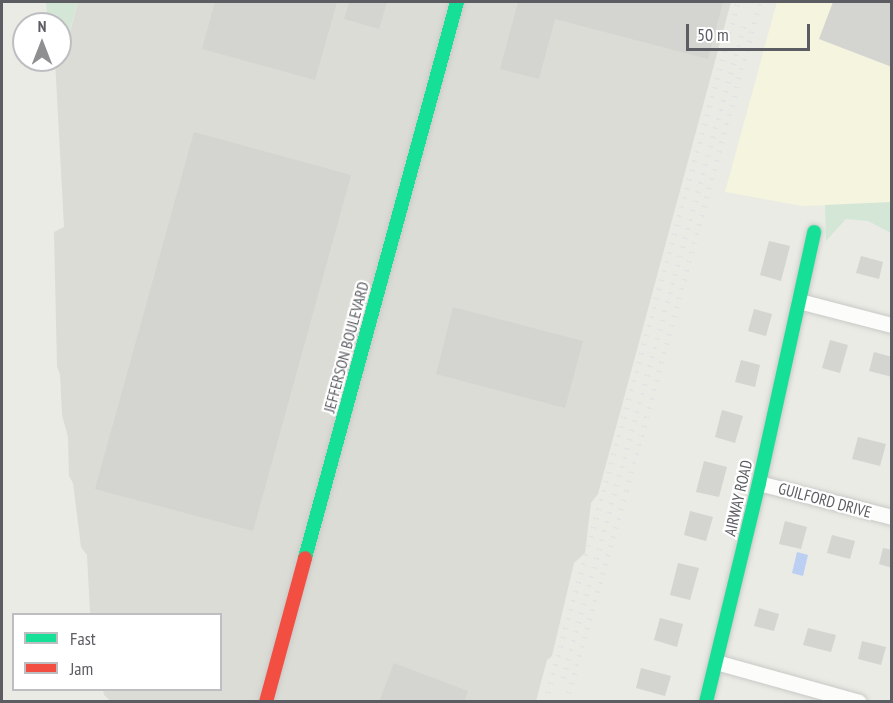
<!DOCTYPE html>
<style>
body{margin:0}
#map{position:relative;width:893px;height:703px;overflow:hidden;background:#ebebe5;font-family:"PT Sans Narrow",sans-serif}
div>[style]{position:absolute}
.commercial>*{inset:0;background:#f4f4df}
.industrial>*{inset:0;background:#dcdcd6}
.green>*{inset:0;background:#d4e7d6}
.water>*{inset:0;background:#bbcff2}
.building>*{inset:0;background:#d4d4d0}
.roads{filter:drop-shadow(0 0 2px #c8c9c7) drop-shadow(0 0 2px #c8c9c7)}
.street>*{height:15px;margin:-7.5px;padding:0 7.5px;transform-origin:7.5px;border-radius:7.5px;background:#fcfcfb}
.fast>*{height:14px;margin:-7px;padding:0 7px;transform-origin:7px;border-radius:7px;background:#16e098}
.jam>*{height:14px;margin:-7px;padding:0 7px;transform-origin:7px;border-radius:7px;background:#f24e42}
.rail>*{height:4.5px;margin-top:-2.25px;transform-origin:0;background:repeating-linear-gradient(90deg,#e2e3e2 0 1.5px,transparent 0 9.5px)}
span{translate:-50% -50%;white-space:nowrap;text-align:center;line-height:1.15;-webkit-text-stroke:4.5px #fff;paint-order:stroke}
.street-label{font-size:16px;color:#5b5d63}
.frame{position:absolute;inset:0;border:3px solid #5b5d63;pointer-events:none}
.legend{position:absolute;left:12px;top:613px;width:210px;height:78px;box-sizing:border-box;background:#fff;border:2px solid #bdbec1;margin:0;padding:8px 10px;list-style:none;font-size:18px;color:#5b5d63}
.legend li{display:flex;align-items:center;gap:12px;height:30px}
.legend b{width:30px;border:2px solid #bdbec1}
.north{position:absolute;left:12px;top:12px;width:60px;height:60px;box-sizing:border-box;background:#fff;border:2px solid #bdbec1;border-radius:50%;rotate:0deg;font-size:16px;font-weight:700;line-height:24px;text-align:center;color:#5b5d63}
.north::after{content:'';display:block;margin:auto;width:21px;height:27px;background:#8d8f90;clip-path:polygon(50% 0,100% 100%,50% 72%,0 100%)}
.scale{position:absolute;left:686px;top:24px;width:124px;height:27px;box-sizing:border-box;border:3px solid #5b5d63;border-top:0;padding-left:8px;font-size:18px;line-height:21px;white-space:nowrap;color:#5b5d63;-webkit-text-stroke:4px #fff;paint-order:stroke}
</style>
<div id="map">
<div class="commercial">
<i style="clip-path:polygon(777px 2px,891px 2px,891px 203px,802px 206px,725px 192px)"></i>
</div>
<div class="industrial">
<i style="clip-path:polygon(78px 2px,731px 2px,598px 494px,591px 503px,585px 553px,574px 563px,552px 656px,547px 660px,536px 701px,112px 702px,104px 695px,103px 690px,220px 690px,220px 614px,90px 613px,87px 555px,81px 547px,73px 483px,69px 476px,68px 437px,62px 415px,60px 374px,57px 367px,54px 232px,64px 227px,55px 60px,60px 60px,60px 43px,68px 39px)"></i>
</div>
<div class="green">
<i style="clip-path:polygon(46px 2px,78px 2px,67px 39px,60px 43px,60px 24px,48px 24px)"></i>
<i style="clip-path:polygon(891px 202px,891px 233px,868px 221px,846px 219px,826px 241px,825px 205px)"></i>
</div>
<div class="water">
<i style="clip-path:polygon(797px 552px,808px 555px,803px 576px,792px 573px)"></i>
</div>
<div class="building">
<i style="clip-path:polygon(215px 2px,337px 2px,315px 80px,202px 49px)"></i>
<i style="clip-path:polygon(349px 2px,387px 2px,379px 29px,344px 19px)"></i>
<i style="clip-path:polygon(518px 2px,723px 2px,708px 59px,555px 19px,539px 79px,500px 69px)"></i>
<i style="clip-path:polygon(833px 2px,892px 2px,892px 67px,819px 39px)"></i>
<i style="clip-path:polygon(194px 132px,351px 175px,253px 531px,95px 489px)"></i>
<i style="clip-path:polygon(769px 241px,790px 246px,781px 281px,760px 275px)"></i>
<i style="clip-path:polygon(861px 256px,883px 262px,879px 279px,856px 273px)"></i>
<i style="clip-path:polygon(453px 307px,583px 341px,565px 408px,436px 374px)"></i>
<i style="clip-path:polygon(754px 309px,772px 314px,766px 336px,748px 331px)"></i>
<i style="clip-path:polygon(830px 340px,848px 345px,840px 373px,822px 368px)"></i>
<i style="clip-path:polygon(874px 352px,892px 357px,892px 377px,869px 371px)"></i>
<i style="clip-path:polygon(741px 360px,760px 365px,755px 387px,735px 382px)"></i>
<i style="clip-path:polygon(722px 410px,743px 416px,735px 443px,715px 437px)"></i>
<i style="clip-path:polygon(858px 437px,886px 444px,880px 466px,852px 459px)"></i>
<i style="clip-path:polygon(704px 461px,727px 467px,719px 497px,696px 492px)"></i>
<i style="clip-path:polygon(690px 511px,713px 517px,706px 541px,684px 535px)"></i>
<i style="clip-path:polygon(785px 521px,807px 527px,801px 549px,779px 544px)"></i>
<i style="clip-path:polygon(832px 535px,855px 541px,850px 559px,827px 553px)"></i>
<i style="clip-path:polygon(883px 548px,892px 550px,892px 568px,879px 564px)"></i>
<i style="clip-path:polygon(678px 563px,699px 568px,690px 600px,670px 595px)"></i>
<i style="clip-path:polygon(759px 608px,779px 614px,774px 631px,754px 626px)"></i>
<i style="clip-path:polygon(660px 618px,683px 624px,677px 647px,654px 640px)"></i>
<i style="clip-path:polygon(808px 628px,836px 635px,831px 652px,803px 645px)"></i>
<i style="clip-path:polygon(862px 641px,886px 647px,881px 665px,858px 659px)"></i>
<i style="clip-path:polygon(394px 663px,468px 691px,464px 702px,379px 702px)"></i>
<i style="clip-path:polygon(641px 668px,671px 676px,665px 696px,636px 688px)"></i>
</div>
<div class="roads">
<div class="street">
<i style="left:799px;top:301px;width:96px;rotate:14.5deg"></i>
<i style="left:759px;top:483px;width:137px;rotate:14.3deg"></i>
<i style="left:716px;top:662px;width:148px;rotate:15.6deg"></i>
</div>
<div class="fast">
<i style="left:305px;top:558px;width:576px;rotate:-74.71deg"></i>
<i style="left:706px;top:702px;width:225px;rotate:-76.4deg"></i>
<i style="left:759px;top:483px;width:257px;rotate:-77.6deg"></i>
</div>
<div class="jam">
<i style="left:266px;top:702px;width:149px;rotate:-74.8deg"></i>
</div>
</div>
<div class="rail">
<i style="left:563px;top:678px;width:678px;rotate:-74.51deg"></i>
<i style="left:545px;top:702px;width:726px;rotate:-74.59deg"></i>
<i style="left:566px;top:702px;width:219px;rotate:-74.1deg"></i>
<i style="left:626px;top:491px;width:507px;rotate:-74.68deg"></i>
</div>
<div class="street-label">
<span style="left:346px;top:347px;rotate:-75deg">JEFFERSON BOULEVARD</span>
<span style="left:738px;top:498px;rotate:-77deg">AIRWAY ROAD</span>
<span style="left:825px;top:500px;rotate:15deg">GUILFORD DRIVE</span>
</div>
<div class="frame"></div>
<ul class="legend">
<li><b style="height:8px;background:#16e098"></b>Fast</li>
<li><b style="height:8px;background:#f24e42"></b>Jam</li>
</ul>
<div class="north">N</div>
<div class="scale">50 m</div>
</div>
